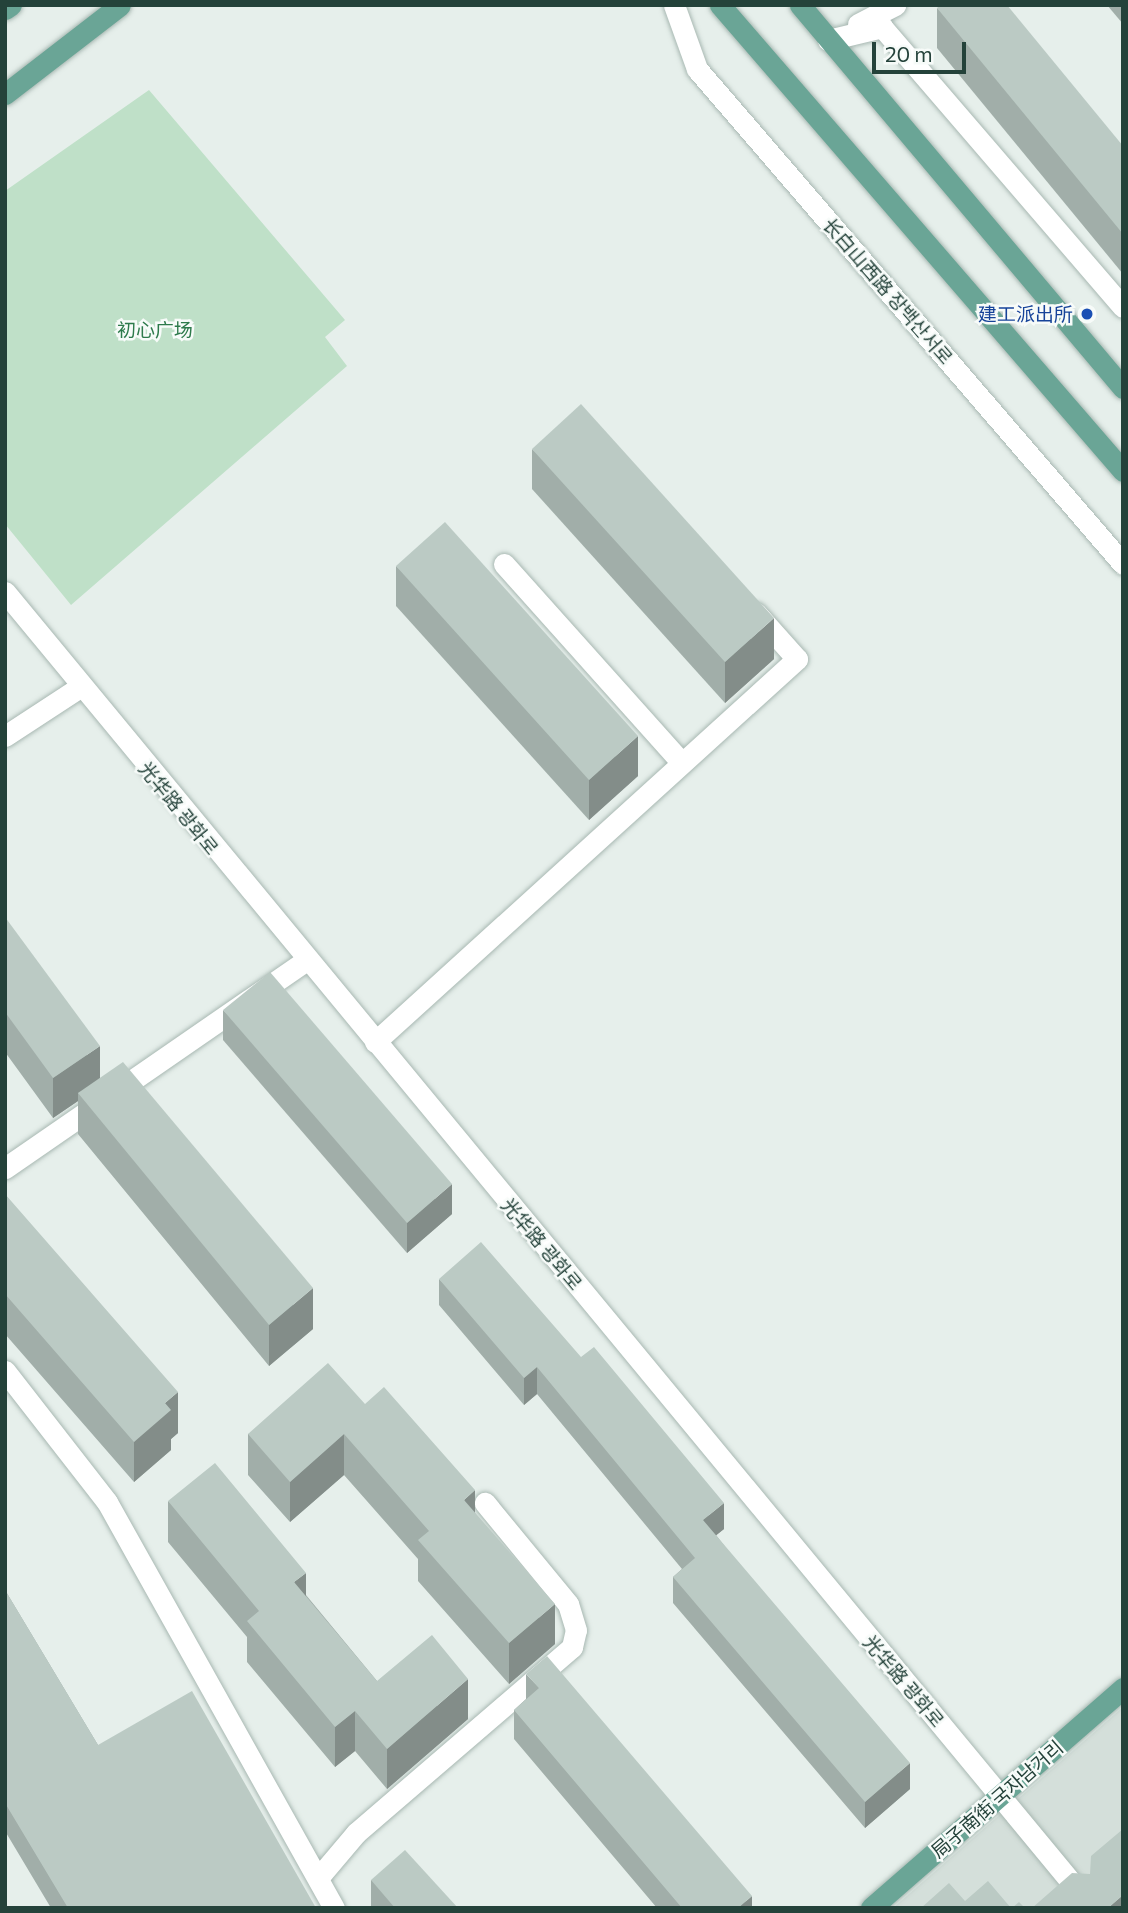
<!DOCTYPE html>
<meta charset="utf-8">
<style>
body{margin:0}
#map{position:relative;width:1128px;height:1913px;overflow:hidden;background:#e6efeb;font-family:Commissioner,"Noto Sans SC","Noto Sans KR",sans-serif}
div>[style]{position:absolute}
.built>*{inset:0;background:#d4dfda}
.green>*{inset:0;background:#bfe0c8}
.roads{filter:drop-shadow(0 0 2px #a8b8b2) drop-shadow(0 0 2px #a8b8b2)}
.minor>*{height:21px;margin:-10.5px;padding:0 10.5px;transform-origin:10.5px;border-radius:10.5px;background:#fff}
.major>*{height:21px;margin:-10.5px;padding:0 10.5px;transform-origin:10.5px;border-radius:10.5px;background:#6aa596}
.wall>*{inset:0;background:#a1aea9}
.shaded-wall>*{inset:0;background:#838d89}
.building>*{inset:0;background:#bbcac4}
.dots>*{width:19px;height:19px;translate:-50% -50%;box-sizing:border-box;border:4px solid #f7fbf9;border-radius:50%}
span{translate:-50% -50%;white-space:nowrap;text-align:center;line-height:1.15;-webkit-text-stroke:5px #f7fbf9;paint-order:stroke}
.street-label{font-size:19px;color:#24423a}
.transit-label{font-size:19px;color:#164399}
.right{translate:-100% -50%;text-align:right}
.park-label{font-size:19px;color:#2d7a4b}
.frame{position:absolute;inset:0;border:7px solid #24423a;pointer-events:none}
.scale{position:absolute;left:872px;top:42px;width:94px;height:32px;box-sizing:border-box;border:4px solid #24423a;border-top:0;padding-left:9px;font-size:21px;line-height:24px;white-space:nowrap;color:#24423a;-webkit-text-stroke:5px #f7fbf9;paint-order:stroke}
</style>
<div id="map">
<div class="built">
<i style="clip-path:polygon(1123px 1707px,1123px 1908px,893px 1908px)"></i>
</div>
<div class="green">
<i style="clip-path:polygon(149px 90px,345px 320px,325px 337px,347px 366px,71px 605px,5px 524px,5px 191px)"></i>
</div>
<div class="roads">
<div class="minor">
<i style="left:674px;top:5px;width:68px;rotate:70.2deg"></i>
<i style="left:697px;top:69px;width:653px;rotate:49.28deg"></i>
<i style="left:858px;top:24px;width:42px;rotate:-27.2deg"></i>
<i style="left:828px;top:40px;width:56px;rotate:-13.5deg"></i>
<i style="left:882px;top:27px;width:369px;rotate:49.3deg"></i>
<i style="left:504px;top:564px;width:266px;rotate:48.2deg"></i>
<i style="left:5px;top:592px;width:1689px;rotate:50.43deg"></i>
<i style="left:5px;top:736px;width:90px;rotate:-33.2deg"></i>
<i style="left:375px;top:1042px;width:570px;rotate:-42.23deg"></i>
<i style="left:797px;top:659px;width:62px;rotate:-131.7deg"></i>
<i style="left:5px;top:1168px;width:364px;rotate:-34.6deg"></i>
<i style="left:5px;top:1371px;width:166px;rotate:52.1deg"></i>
<i style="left:107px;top:1502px;width:465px;rotate:60.8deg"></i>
<i style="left:318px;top:1878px;width:59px;rotate:-49.8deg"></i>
<i style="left:356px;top:1833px;width:285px;rotate:-40.7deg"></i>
<i style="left:572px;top:1647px;width:17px;rotate:-77deg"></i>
<i style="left:576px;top:1630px;width:27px;rotate:-107deg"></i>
<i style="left:568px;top:1604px;width:131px;rotate:-129.4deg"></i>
</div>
<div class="major">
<i style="left:720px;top:5px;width:616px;rotate:49.15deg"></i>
<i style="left:800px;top:5px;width:501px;rotate:49.86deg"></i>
<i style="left:5px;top:9px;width:7px;rotate:-34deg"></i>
<i style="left:5px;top:94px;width:145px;rotate:-37.7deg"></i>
<i style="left:871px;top:1908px;width:335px;rotate:-41.1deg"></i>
</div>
</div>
<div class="wall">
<i style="clip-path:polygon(1107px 5px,1123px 5px,1123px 24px)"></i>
<i style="clip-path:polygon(937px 8px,1123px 146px,1123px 274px,937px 48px)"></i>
<i style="clip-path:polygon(532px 449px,774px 659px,725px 703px,532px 489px)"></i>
<i style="clip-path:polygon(396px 566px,638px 776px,589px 820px,396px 606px)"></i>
<i style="clip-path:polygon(5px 917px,100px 1078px,313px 1329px,269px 1366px,78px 1134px,78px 1101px,53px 1118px,5px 1052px)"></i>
<i style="clip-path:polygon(223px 1010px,452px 1214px,407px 1253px,223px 1040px)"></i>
<i style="clip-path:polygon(5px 1194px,178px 1433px,171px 1439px,171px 1450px,134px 1482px,5px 1334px)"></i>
<i style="clip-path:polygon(439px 1279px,724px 1529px,716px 1535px,910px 1789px,865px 1828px,673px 1603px,673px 1577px,682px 1569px,537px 1394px,524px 1405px,439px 1305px)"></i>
<i style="clip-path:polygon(365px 1404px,475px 1513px,555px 1644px,509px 1684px,418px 1581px,418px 1559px,344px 1475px,290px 1522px,248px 1475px,248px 1434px)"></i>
<i style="clip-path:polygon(168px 1501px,306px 1595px,377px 1681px,468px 1719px,387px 1789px,355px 1751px,335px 1767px,247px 1662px,247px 1637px,168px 1542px)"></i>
<i style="clip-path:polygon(5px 1590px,98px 1745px,316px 1908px,51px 1908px,5px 1831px)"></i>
<i style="clip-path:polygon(526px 1674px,752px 1908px,657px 1908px,514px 1739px,514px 1710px,526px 1699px)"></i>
<i style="clip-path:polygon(371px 1880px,458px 1908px,371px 1908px)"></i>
</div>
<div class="shaded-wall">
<i style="clip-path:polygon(774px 618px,774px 659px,725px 703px,725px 662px)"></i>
<i style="clip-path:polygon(638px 736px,638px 776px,589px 820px,589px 780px)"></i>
<i style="clip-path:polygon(100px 1046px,100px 1086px,78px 1093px,78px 1101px,53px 1118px,53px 1078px)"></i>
<i style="clip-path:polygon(452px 1184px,452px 1214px,407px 1253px,407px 1223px)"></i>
<i style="clip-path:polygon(313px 1288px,313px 1329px,269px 1366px,269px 1325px)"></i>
<i style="clip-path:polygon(537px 1367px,537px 1394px,524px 1405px,524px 1378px)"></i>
<i style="clip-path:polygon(178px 1392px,178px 1433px,171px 1439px,171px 1450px,134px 1482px,134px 1442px,165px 1403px)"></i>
<i style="clip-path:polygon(344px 1434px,344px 1475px,290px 1522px,290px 1482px)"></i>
<i style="clip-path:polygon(475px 1490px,475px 1530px,464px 1500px)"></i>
<i style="clip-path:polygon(724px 1503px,724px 1529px,703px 1546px,703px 1520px)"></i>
<i style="clip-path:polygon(306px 1573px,306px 1613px,294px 1582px)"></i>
<i style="clip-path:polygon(555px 1604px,555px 1644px,509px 1684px,509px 1643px)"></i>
<i style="clip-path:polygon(468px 1679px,468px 1719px,387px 1789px,387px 1749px)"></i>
<i style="clip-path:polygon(355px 1711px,355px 1751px,335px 1767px,335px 1727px)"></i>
<i style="clip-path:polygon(910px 1763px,910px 1789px,865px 1828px,865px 1802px)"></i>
<i style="clip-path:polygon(1123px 1895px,1123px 1908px,1108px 1908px)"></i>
<i style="clip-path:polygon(752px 1896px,752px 1908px,738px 1908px)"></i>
</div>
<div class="building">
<i style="clip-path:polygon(940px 5px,1007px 5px,1123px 146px,1123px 234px,937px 8px)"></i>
<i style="clip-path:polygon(581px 404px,774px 618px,725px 662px,532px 449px)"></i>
<i style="clip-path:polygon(445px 522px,638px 736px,589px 780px,396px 566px)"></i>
<i style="clip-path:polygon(5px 917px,100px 1046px,53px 1078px,5px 1012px)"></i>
<i style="clip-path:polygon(270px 972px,452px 1184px,407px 1223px,223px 1010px)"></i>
<i style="clip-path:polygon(123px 1062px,313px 1288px,269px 1325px,78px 1093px)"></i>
<i style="clip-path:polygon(5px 1194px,178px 1392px,165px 1403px,171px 1410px,134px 1442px,5px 1294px)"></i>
<i style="clip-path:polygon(481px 1242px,581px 1357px,594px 1347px,724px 1503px,703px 1520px,910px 1763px,865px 1802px,673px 1577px,695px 1558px,537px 1367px,524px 1378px,439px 1279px)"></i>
<i style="clip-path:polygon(328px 1363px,365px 1404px,384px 1387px,475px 1490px,464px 1500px,555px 1604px,509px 1643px,418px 1540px,429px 1531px,344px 1434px,290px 1482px,248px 1434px)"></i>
<i style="clip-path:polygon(215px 1463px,306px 1573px,294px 1582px,377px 1681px,432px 1635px,468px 1679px,387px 1749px,355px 1711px,335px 1727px,247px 1621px,259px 1611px,168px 1501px)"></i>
<i style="clip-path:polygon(5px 1590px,98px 1745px,192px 1691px,316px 1908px,68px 1908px,5px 1803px)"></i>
<i style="clip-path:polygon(547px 1656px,752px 1896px,738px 1908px,682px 1908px,514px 1710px,539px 1688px,526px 1674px)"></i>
<i style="clip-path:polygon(1123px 1829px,1123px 1895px,1108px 1908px,1032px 1908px,1072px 1873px,1090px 1874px,1091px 1856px)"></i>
<i style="clip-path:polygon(405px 1850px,458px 1908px,395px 1908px,371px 1880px)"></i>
<i style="clip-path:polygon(988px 1881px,1011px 1908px,921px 1908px,949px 1883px,965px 1901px)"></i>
<i style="clip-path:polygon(1019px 1902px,1025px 1908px,1012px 1908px)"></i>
</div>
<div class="dots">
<i style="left:1087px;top:314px;background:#1a4fb4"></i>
</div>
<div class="street-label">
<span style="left:888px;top:291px;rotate:49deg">长白山西路 장백산서로</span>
<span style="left:179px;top:808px;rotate:51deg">光华路 광화로</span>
<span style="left:542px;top:1244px;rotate:50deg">光华路 광화로</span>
<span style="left:904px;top:1681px;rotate:50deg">光华路 광화로</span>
<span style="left:997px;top:1799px;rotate:-41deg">局子南街 국자남거리</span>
</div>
<div class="transit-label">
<span class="right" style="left:1073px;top:314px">建工派出所</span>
</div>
<div class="park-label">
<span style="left:155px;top:330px">初心广场</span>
</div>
<div class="frame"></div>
<div class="scale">20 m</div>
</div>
